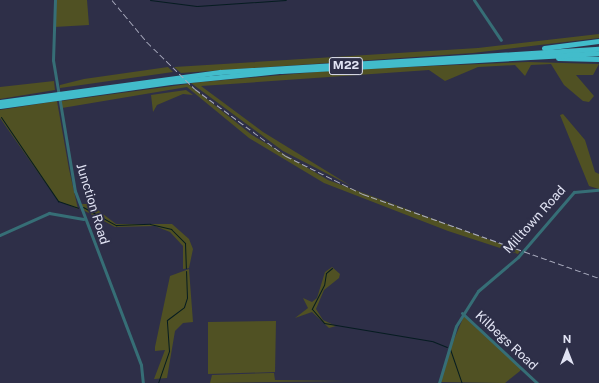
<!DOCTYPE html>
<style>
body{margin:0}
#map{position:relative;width:599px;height:383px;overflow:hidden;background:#2e2f48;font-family:"Public Sans",sans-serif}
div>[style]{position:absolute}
.green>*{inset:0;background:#505123}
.stream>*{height:1px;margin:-0.5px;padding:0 0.5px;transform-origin:0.5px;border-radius:0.5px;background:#061c21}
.street>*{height:3px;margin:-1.5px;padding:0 1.5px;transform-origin:1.5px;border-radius:1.5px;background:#366e76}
.highway>*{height:5px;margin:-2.5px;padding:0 2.5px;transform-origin:2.5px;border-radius:2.5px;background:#42bccb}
.rail>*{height:1px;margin-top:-0.5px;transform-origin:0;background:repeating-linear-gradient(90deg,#a8aabd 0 6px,transparent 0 9px)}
span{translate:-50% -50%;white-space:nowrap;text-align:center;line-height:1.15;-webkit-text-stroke:4px #2e2f48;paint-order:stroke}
.shield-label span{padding:1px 3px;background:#2e2f48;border:1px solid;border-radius:3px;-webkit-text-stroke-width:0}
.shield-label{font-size:12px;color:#e2e4f4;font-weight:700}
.street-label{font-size:13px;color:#e2e4f4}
.north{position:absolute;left:547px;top:331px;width:40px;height:40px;-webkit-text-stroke:3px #2e2f48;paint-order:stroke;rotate:0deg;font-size:11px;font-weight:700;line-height:16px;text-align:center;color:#e2e4f4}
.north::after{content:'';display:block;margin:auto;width:14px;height:18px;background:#e2e4f4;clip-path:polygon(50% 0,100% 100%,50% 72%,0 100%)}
</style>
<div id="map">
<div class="green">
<i style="clip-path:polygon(56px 0,87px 0,89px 25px,54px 27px)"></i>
<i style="clip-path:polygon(599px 34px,599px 38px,473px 53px,181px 73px,174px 67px,478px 48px)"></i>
<i style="clip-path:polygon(528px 62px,599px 64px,593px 75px,576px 75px,594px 96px,589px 102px,583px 101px,564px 85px,551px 64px,531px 65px,525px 76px,515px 65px,478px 67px,445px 81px,429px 70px,201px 86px,263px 132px,351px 186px,283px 151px,191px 83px,339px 70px)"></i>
<i style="clip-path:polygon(168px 67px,173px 72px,60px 88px,60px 85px,84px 79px)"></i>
<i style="clip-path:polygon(54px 81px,55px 90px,0 99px,0 87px)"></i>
<i style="clip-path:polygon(188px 84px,252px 135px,328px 180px,520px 251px,518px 254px,448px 231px,324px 183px,249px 138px,187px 87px,62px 108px,62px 101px)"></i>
<i style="clip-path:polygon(186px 90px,193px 95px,183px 94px,157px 105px,153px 112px,151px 95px)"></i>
<i style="clip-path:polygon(57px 101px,69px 169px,78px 209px,58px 201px,0 118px,0 110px)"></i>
<i style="clip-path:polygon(563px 114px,585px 140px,595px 172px,599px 174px,599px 189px,589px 186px,560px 115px)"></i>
<i style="clip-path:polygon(81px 204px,90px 204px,116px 224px,172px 224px,189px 239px,193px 249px,189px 268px,183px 269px,183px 246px,170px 232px,155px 226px,115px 227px,83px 210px)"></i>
<i style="clip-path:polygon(332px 267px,340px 274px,339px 278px,324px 290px,316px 309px,323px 320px,336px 326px,329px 328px,312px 312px,295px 318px,308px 308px,303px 298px,312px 302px,317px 298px,325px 272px)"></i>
<i style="clip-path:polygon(189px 269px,193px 322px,183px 323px,175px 331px,167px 378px,154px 379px,165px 350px,155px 351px,155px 347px,170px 276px)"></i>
<i style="clip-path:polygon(464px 316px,521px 369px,520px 371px,505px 383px,441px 382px,446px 358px)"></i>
<i style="clip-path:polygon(276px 321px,275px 372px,208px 374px,208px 322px)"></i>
<i style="clip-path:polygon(271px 373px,274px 373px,275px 380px,346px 381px,210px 383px,212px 375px)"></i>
</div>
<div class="stream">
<i style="left:150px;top:0;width:47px;rotate:7.3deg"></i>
<i style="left:197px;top:6px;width:89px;rotate:-3.9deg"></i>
<i style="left:1px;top:117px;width:102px;rotate:55.8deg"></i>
<i style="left:58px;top:201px;width:21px;rotate:19deg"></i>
<i style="left:83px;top:207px;width:38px;rotate:29deg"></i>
<i style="left:116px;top:225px;width:34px;rotate:-2deg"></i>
<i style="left:150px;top:224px;width:22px;rotate:13deg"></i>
<i style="left:171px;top:229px;width:20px;rotate:45deg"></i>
<i style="left:185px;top:243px;width:25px;rotate:88deg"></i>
<i style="left:332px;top:268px;width:8px;rotate:140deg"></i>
<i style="left:326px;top:273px;width:12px;rotate:99deg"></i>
<i style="left:324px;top:285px;width:27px;rotate:117deg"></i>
<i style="left:312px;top:309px;width:18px;rotate:49deg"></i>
<i style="left:324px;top:323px;width:109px;rotate:9.5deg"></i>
<i style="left:432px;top:341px;width:16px;rotate:22deg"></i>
<i style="left:450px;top:349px;width:36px;rotate:71deg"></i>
<i style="left:158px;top:383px;width:34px;rotate:-71deg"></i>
<i style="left:169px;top:351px;width:31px;rotate:-94deg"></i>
<i style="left:167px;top:320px;width:21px;rotate:-37deg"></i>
<i style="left:184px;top:307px;width:9px;rotate:-72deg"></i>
<i style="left:187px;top:298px;width:27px;rotate:-92deg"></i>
</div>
<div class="street">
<i style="left:55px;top:0;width:60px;rotate:91.9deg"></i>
<i style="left:53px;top:60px;width:133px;rotate:80.5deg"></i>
<i style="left:75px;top:191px;width:186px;rotate:69.2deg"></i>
<i style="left:141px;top:365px;width:18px;rotate:84deg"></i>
<i style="left:474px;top:0;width:48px;rotate:56deg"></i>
<i style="left:0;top:235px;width:54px;rotate:-24.2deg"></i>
<i style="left:49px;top:213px;width:35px;rotate:10deg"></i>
<i style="left:462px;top:313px;width:103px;rotate:43deg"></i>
<i style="left:439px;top:383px;width:59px;rotate:-73.4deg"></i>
<i style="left:456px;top:326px;width:41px;rotate:-57.8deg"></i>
<i style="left:478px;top:291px;width:52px;rotate:-40.4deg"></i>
<i style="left:518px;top:257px;width:86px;rotate:-49.3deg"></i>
<i style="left:574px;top:192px;width:25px;rotate:-5deg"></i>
</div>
<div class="highway">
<i style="left:544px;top:48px;width:55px;rotate:-7.3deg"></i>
<i style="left:558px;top:58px;width:41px;rotate:1.4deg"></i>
<i style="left:0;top:102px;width:222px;rotate:-7.8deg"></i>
<i style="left:220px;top:72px;width:380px;rotate:-3.5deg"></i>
<i style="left:0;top:106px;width:172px;rotate:-8deg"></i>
<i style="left:170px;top:82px;width:112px;rotate:-5.7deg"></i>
<i style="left:281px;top:71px;width:319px;rotate:-3.2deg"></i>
</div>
<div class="rail">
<i style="left:112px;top:0;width:55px;rotate:50.2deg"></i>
<i style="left:147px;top:42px;width:67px;rotate:44.4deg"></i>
<i style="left:195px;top:89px;width:113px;rotate:36.4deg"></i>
<i style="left:286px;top:156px;width:86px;rotate:26.3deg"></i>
<i style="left:363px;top:194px;width:251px;rotate:19.6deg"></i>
</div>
<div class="shield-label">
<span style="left:346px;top:66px">M22</span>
</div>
<div class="street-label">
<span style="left:92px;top:204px;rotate:73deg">Junction Road</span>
<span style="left:535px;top:220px;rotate:-48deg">Milltown Road</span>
<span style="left:506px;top:341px;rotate:43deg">Kilbegs Road</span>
</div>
<div class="north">N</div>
</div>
